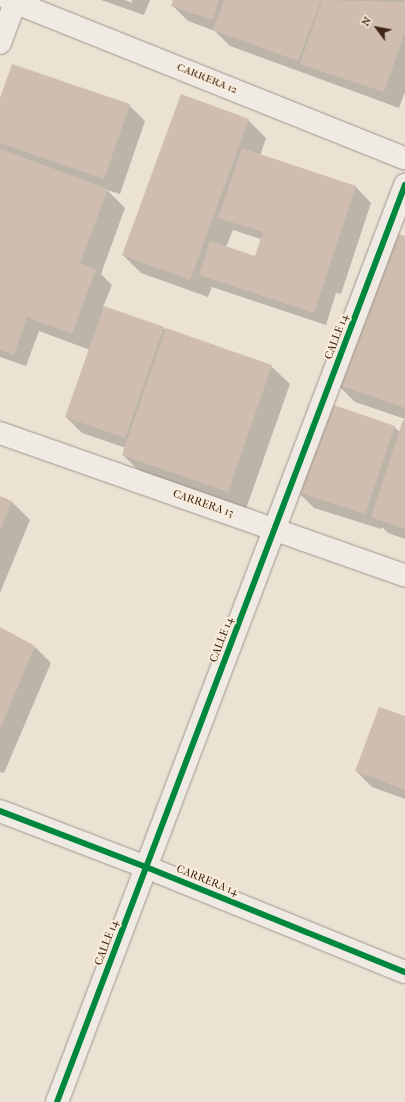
<!DOCTYPE html>
<style>
body{margin:0}
#map{position:relative;width:405px;height:1102px;overflow:hidden;background:#ece2d4;font-family:"IM FELL French Canon",serif}
div>[style]{position:absolute}
.shadow>*{inset:0;background:#0003}
.building>*{inset:0;background:#cfbeb0}
.roads{filter:drop-shadow(0 0 1px #9e958b) drop-shadow(0 0 1px #9e958b)}
.minor>*{height:22px;margin:-11px;padding:0 11px;transform-origin:11px;border-radius:11px;background:#efeae3}
.cycleway>*{height:6px;margin:-3px;padding:0 3px;transform-origin:3px;border-radius:3px;background:#00873e}
span{translate:-50% -50%;white-space:nowrap;text-align:center;line-height:1.15;-webkit-text-stroke:4px #faeddc;paint-order:stroke}
.street-label{font-size:11px;color:#3f2513}
.north{position:absolute;left:357px;top:8px;width:40px;height:40px;-webkit-text-stroke:3px #faeddc;paint-order:stroke;rotate:302deg;font-size:11px;font-weight:700;line-height:16px;text-align:center;color:#3f2513}
.north::after{content:'';display:block;margin:auto;width:14px;height:18px;background:#3f2513;clip-path:polygon(50% 0,100% 100%,50% 72%,0 100%)}
</style>
<div id="map">
<div class="shadow">
<i style="clip-path:polygon(101px 0,125px 0,133px 3px,131px 0,150px 0,144px 15px)"></i>
<i style="clip-path:polygon(174px 0,405px 0,405px 92px,399px 108px,230px 46px,215px 31px,188px 21px,172px 5px)"></i>
<i style="clip-path:polygon(0 101px,129px 105px,145px 121px,120px 194px,107px 190px,125px 208px,101px 274px,112px 285px,103px 307px,271px 366px,290px 384px,246px 509px,141px 473px,123px 455px,126px 448px,82px 433px,66px 417px,90px 350px,39px 331px,26px 366px,0 357px)"></i>
<i style="clip-path:polygon(evenodd,248px 120px,266px 138px,260px 156px,356px 187px,371px 203px,341px 294px,336px 293px,326px 325px,212px 287px,208px 297px,141px 273px,123px 255px,248px 120px,233px 230px,261px 239px,259px 258px,226px 247px,233px 230px)"></i>
<i style="clip-path:polygon(405px 237px,405px 419px,355px 402px,337px 384px)"></i>
<i style="clip-path:polygon(405px 421px,405px 539px,388px 533px,382px 527px,381px 529px,314px 508px,298px 492px,394px 427px,400px 432px)"></i>
<i style="clip-path:polygon(0 497px,12px 502px,30px 520px,0 593px)"></i>
<i style="clip-path:polygon(0 628px,35px 647px,51px 663px,4px 773px,0 772px)"></i>
<i style="clip-path:polygon(405px 717px,405px 799px,372px 787px,356px 771px)"></i>
</div>
<div class="building">
<i style="clip-path:polygon(173px 0,219px 0,212px 20px,171px 6px)"></i>
<i style="clip-path:polygon(224px 0,321px 0,298px 61px,213px 30px)"></i>
<i style="clip-path:polygon(322px 0,405px 2px,405px 31px,384px 92px,300px 64px)"></i>
<i style="clip-path:polygon(12px 64px,130px 104px,104px 179px,0 143px,0 98px)"></i>
<i style="clip-path:polygon(181px 94px,249px 119px,190px 280px,122px 255px)"></i>
<i style="clip-path:polygon(242px 148px,356px 186px,314px 313px,199px 275px,210px 241px,255px 256px,263px 232px,218px 218px)"></i>
<i style="clip-path:polygon(0 149px,108px 189px,80px 263px,96px 269px,72px 334px,27px 317px,14px 355px,0 350px)"></i>
<i style="clip-path:polygon(389px 231px,405px 236px,405px 408px,336px 384px)"></i>
<i style="clip-path:polygon(104px 306px,164px 327px,125px 438px,65px 417px)"></i>
<i style="clip-path:polygon(166px 328px,272px 365px,228px 492px,122px 455px)"></i>
<i style="clip-path:polygon(331px 404px,395px 426px,365px 514px,297px 492px)"></i>
<i style="clip-path:polygon(403px 420px,405px 420px,405px 529px,371px 517px)"></i>
<i style="clip-path:polygon(0 496px,12px 501px,0 531px)"></i>
<i style="clip-path:polygon(0 627px,35px 646px,0 729px)"></i>
<i style="clip-path:polygon(379px 707px,405px 716px,405px 790px,355px 771px)"></i>
</div>
<div class="roads">
<div class="minor">
<i style="left:9px;top:0;width:426px;rotate:21.8deg"></i>
<i style="left:0;top:43px;width:46px;rotate:-69.6deg"></i>
<i style="left:0;top:433px;width:430px;rotate:19.4deg"></i>
<i style="left:0;top:811px;width:156px;rotate:21deg"></i>
<i style="left:146px;top:867px;width:279px;rotate:22.1deg"></i>
<i style="left:57px;top:1102px;width:981px;rotate:-69.22deg"></i>
</div>
</div>
<div class="cycleway">
<i style="left:0;top:811px;width:156px;rotate:21deg"></i>
<i style="left:146px;top:867px;width:279px;rotate:22.1deg"></i>
<i style="left:57px;top:1102px;width:981px;rotate:-69.22deg"></i>
</div>
<div class="street-label">
<span style="left:207px;top:79px;rotate:22deg">CARRERA 12</span>
<span style="left:337px;top:337px;rotate:-69deg">CALLE 14</span>
<span style="left:203px;top:504px;rotate:19deg">CARRERA 13</span>
<span style="left:222px;top:640px;rotate:-69deg">CALLE 14</span>
<span style="left:207px;top:881px;rotate:22deg">CARRERA 14</span>
<span style="left:107px;top:943px;rotate:-69deg">CALLE 14</span>
</div>
<div class="north">N</div>
</div>
